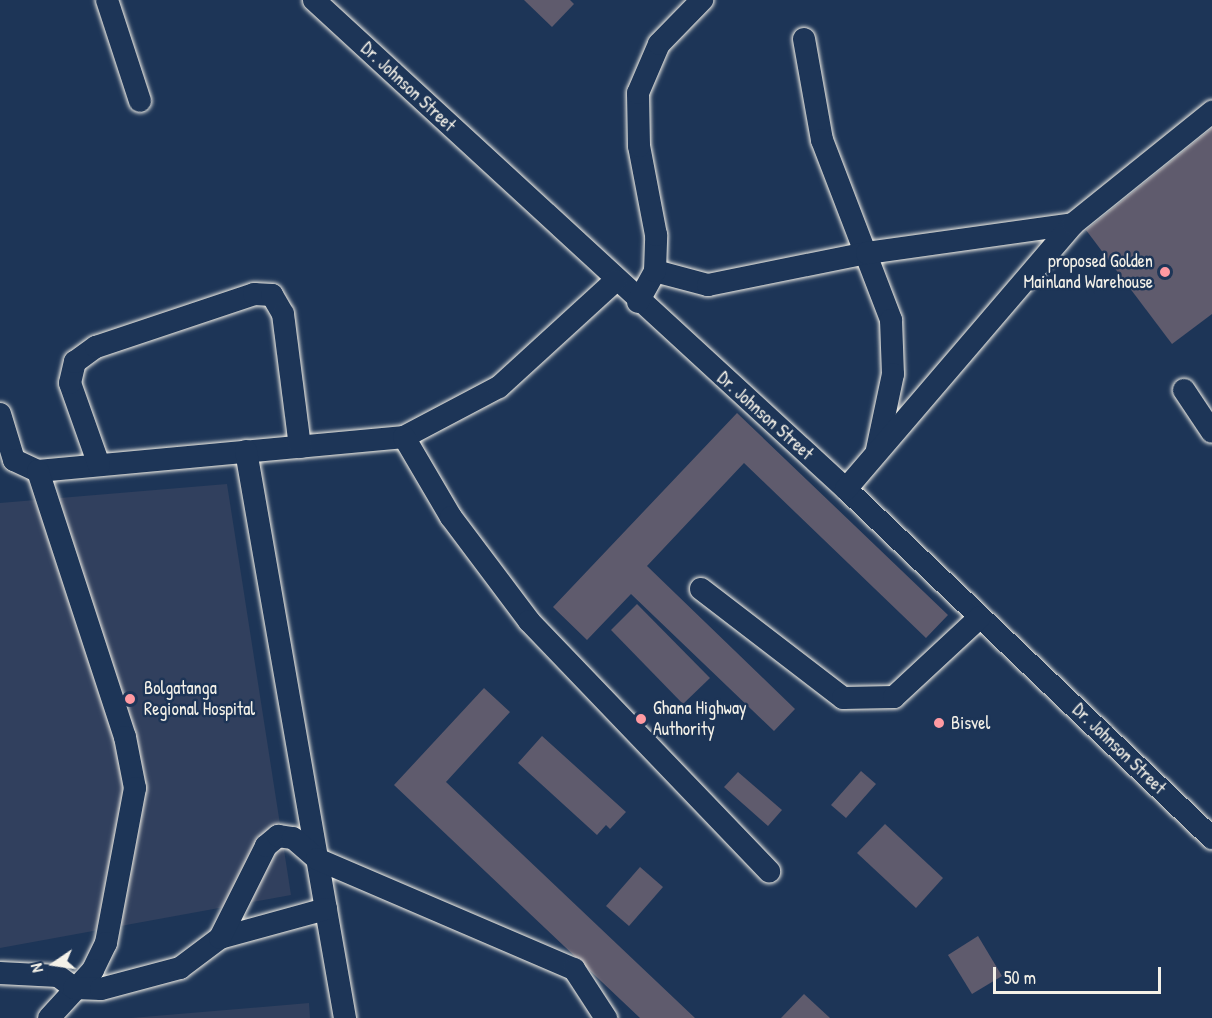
<!DOCTYPE html>
<style>
body{margin:0}
#map{position:relative;width:1212px;height:1018px;overflow:hidden;background:#1d3557;font-family:"Patrick Hand",sans-serif}
div>[style]{position:absolute}
.built>*{inset:0;background:#31405e}
.building>*{inset:0;background:#5f5b6d}
.roads{filter:drop-shadow(0 0 2px #f4f1e8) drop-shadow(0 0 2px #f4f1e8)}
.minor>*{height:22px;margin:-11px;padding:0 11px;transform-origin:11px;border-radius:11px;background:#1d3557}
.dots>*{width:16px;height:16px;translate:-50% -50%;box-sizing:border-box;border:3px solid #1d3557;border-radius:50%}
span{translate:-50% -50%;white-space:nowrap;text-align:center;line-height:1.15;-webkit-text-stroke:5px #1d3557;paint-order:stroke}
.street-label{font-size:18px;color:#f4f1e8}
.poi-label{font-size:18px;color:#f4f1e8}
.right{translate:-100% -50%;text-align:right}
.left{translate:0 -50%;text-align:left}
.north{position:absolute;left:24px;top:934px;width:60px;height:60px;-webkit-text-stroke:4px #1d3557;paint-order:stroke;rotate:257deg;font-size:16px;font-weight:700;line-height:24px;text-align:center;color:#f4f1e8}
.north::after{content:'';display:block;margin:auto;width:21px;height:27px;background:#f4f1e8;clip-path:polygon(50% 0,100% 100%,50% 72%,0 100%)}
.scale{position:absolute;left:993px;top:967px;width:168px;height:27px;box-sizing:border-box;border:3px solid #f4f1e8;border-top:0;padding-left:8px;font-size:18px;line-height:21px;white-space:nowrap;color:#f4f1e8;-webkit-text-stroke:4px #1d3557;paint-order:stroke}
</style>
<div id="map">
<div class="built">
<i style="clip-path:polygon(227px 484px,291px 895px,0 948px,0 503px)"></i>
<i style="clip-path:polygon(309px 1003px,310px 1018px,131px 1018px)"></i>
</div>
<div class="building">
<i style="clip-path:polygon(524px 0,570px 0,574px 4px,552px 27px)"></i>
<i style="clip-path:polygon(1212px 128px,1212px 314px,1172px 344px,1086px 230px)"></i>
<i style="clip-path:polygon(737px 413px,948px 615px,926px 638px,744px 463px,647px 566px,795px 709px,774px 731px,631px 594px,587px 640px,553px 607px)"></i>
<i style="clip-path:polygon(637px 604px,710px 678px,683px 704px,611px 630px)"></i>
<i style="clip-path:polygon(484px 688px,510px 712px,446px 782px,695px 1018px,640px 1018px,394px 785px)"></i>
<i style="clip-path:polygon(542px 736px,626px 812px,610px 829px,606px 825px,597px 835px,518px 763px)"></i>
<i style="clip-path:polygon(861px 771px,876px 784px,846px 818px,831px 805px)"></i>
<i style="clip-path:polygon(738px 772px,782px 810px,768px 826px,724px 787px)"></i>
<i style="clip-path:polygon(885px 824px,943px 878px,916px 908px,857px 853px)"></i>
<i style="clip-path:polygon(640px 867px,663px 887px,629px 926px,606px 906px)"></i>
<i style="clip-path:polygon(978px 936px,1002px 976px,972px 994px,948px 955px)"></i>
<i style="clip-path:polygon(804px 994px,830px 1018px,781px 1018px)"></i>
</div>
<div class="roads">
<div class="minor">
<i style="left:107px;top:0;width:106px;rotate:71.9deg"></i>
<i style="left:314px;top:0;width:723px;rotate:42.59deg"></i>
<i style="left:846px;top:489px;width:506px;rotate:43.64deg"></i>
<i style="left:804px;top:39px;width:103px;rotate:79.9deg"></i>
<i style="left:822px;top:140px;width:193px;rotate:69deg"></i>
<i style="left:891px;top:320px;width:54px;rotate:87.9deg"></i>
<i style="left:893px;top:374px;width:78px;rotate:101.9deg"></i>
<i style="left:655px;top:271px;width:55px;rotate:14.8deg"></i>
<i style="left:708px;top:285px;width:162px;rotate:-11.4deg"></i>
<i style="left:867px;top:253px;width:208px;rotate:-8deg"></i>
<i style="left:638px;top:302px;width:35px;rotate:-61deg"></i>
<i style="left:655px;top:271px;width:36px;rotate:-88deg"></i>
<i style="left:656px;top:235px;width:91px;rotate:-100.8deg"></i>
<i style="left:639px;top:146px;width:53px;rotate:-91.1deg"></i>
<i style="left:638px;top:93px;width:53px;rotate:-66.8deg"></i>
<i style="left:659px;top:44px;width:62px;rotate:-45.7deg"></i>
<i style="left:1184px;top:390px;width:50px;rotate:56.3deg"></i>
<i style="left:0;top:414px;width:48px;rotate:73.1deg"></i>
<i style="left:14px;top:460px;width:26px;rotate:25deg"></i>
<i style="left:38px;top:471px;width:368px;rotate:-5.3deg"></i>
<i style="left:404px;top:437px;width:107px;rotate:-27.8deg"></i>
<i style="left:499px;top:387px;width:157px;rotate:-42.4deg"></i>
<i style="left:404px;top:437px;width:93px;rotate:59.6deg"></i>
<i style="left:451px;top:517px;width:130px;rotate:53.1deg"></i>
<i style="left:529px;top:621px;width:347px;rotate:46.2deg"></i>
<i style="left:246px;top:451px;width:576px;rotate:80.1deg"></i>
<i style="left:99px;top:465px;width:87px;rotate:-109.5deg"></i>
<i style="left:70px;top:383px;width:22px;rotate:-77deg"></i>
<i style="left:75px;top:362px;width:26px;rotate:-36deg"></i>
<i style="left:96px;top:347px;width:167px;rotate:-18.5deg"></i>
<i style="left:254px;top:294px;width:18px;rotate:3deg"></i>
<i style="left:272px;top:295px;width:22px;rotate:60deg"></i>
<i style="left:283px;top:314px;width:134px;rotate:82.7deg"></i>
<i style="left:38px;top:471px;width:280px;rotate:71.9deg"></i>
<i style="left:125px;top:737px;width:52px;rotate:78.9deg"></i>
<i style="left:135px;top:788px;width:158px;rotate:100.6deg"></i>
<i style="left:106px;top:943px;width:30px;rotate:116deg"></i>
<i style="left:93px;top:970px;width:65px;rotate:132.5deg"></i>
<i style="left:846px;top:489px;width:349px;rotate:-49.4deg"></i>
<i style="left:1073px;top:224px;width:179px;rotate:-38.9deg"></i>
<i style="left:701px;top:589px;width:179px;rotate:37.5deg"></i>
<i style="left:843px;top:698px;width:51px;rotate:-1.1deg"></i>
<i style="left:894px;top:697px;width:117px;rotate:-42.9deg"></i>
<i style="left:220px;top:938px;width:110px;rotate:-15.3deg"></i>
<i style="left:0;top:973px;width:58px;rotate:3deg"></i>
<i style="left:58px;top:976px;width:20px;rotate:37deg"></i>
<i style="left:74px;top:988px;width:27px;rotate:2deg"></i>
<i style="left:101px;top:989px;width:82px;rotate:-14.9deg"></i>
<i style="left:180px;top:968px;width:50px;rotate:-36.9deg"></i>
<i style="left:220px;top:938px;width:103px;rotate:-63.4deg"></i>
<i style="left:266px;top:846px;width:16px;rotate:-40deg"></i>
<i style="left:278px;top:836px;width:15px;rotate:8deg"></i>
<i style="left:293px;top:838px;width:32px;rotate:41deg"></i>
<i style="left:317px;top:859px;width:280px;rotate:23.2deg"></i>
<i style="left:574px;top:969px;width:59px;rotate:56.9deg"></i>
</div>
</div>
<div class="dots">
<i style="left:1165px;top:272px;background:#ff9aa2"></i>
<i style="left:130px;top:699px;background:#ff9aa2"></i>
<i style="left:641px;top:719px;background:#ff9aa2"></i>
<i style="left:939px;top:723px;background:#ff9aa2"></i>
</div>
<div class="street-label">
<span style="left:408px;top:87px;rotate:43deg">Dr. Johnson Street</span>
<span style="left:765px;top:416px;rotate:42deg">Dr. Johnson Street</span>
<span style="left:1119px;top:749px;rotate:44deg">Dr. Johnson Street</span>
</div>
<div class="poi-label">
<span class="right" style="left:1153px;top:272px">proposed Golden<br>Mainland Warehouse</span>
<span class="left" style="left:144px;top:699px">Bolgatanga<br>Regional Hospital</span>
<span class="left" style="left:653px;top:719px">Ghana Highway<br>Authority</span>
<span class="left" style="left:951px;top:723px">Bisvel</span>
</div>
<div class="north">N</div>
<div class="scale">50 m</div>
</div>
